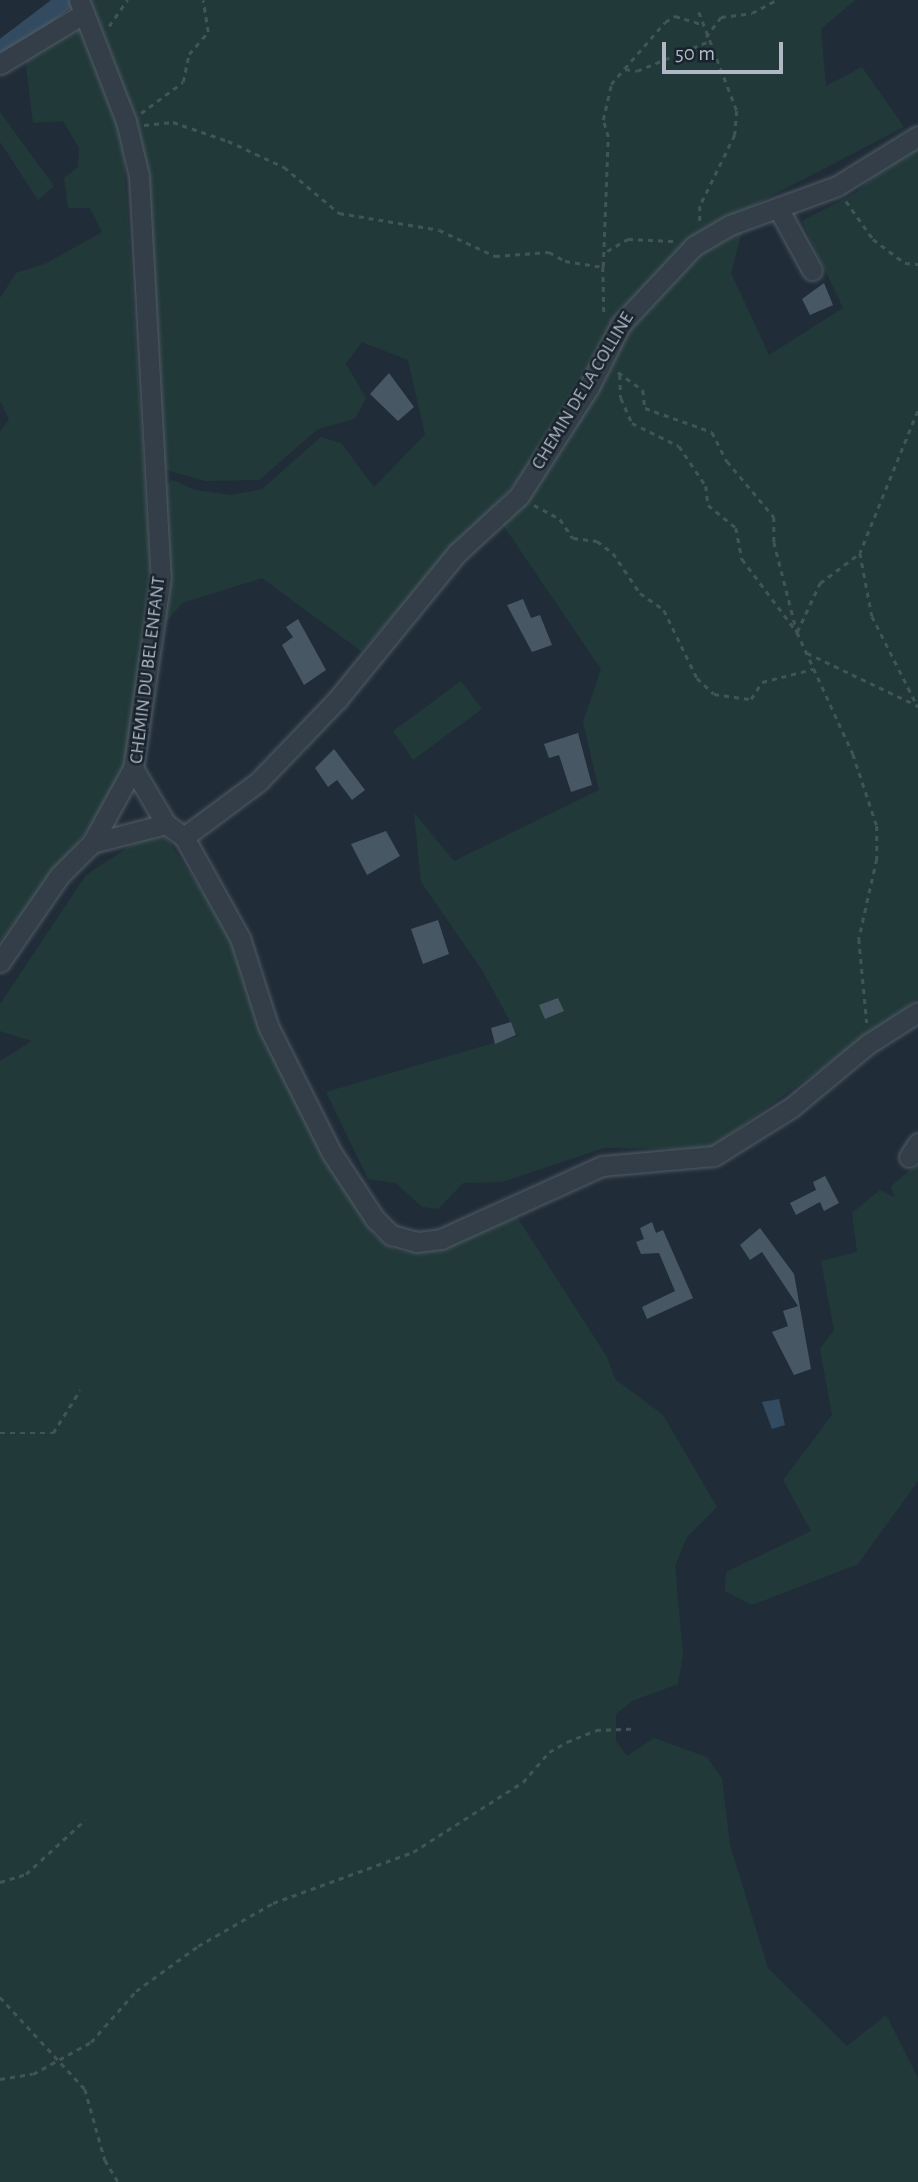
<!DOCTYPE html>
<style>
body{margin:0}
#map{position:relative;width:918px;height:2182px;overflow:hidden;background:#202d38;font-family:"Alegreya Sans",sans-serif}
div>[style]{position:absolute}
.green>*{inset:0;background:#223939}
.water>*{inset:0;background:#334b60}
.canal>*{height:18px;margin:-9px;padding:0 9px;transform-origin:9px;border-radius:9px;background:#334b60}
.building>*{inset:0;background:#485764}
.path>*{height:2.5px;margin-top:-1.25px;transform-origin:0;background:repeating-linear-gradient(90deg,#405556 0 5px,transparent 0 10px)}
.roads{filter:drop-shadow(0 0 2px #515c66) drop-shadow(0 0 2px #515c66)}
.minor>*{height:19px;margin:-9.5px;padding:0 9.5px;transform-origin:9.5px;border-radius:9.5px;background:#343e48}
span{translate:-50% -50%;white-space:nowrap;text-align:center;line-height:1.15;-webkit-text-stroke:5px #19232d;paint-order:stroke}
.street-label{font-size:19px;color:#aeb9c5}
.scale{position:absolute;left:662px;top:42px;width:121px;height:32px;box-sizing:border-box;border:4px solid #aeb9c5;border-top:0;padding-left:9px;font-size:21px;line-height:24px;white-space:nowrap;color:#aeb9c5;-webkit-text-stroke:5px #19232d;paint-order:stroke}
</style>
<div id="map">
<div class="green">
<i style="clip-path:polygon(89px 0,855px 0,821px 29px,826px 86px,862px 67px,904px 127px,694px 236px,593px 366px,517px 481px,361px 651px,262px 578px,182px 603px,157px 633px,165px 487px,173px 480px,195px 490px,231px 495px,262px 489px,321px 437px,341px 443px,374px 487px,425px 435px,408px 360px,362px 342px,346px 364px,366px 398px,355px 419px,318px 429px,259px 480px,205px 481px,163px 469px,130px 112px)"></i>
<i style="clip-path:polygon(79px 24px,122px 127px,151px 579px,127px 762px,92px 824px,0 941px,0 432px,9px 419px,0 401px,0 298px,16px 273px,47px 263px,102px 232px,90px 208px,68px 208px,64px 178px,78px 167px,79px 148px,63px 121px,33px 123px,25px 58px)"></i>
<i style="clip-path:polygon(0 112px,54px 186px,38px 200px,0 142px)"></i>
<i style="clip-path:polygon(918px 147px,918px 999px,709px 1149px,604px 1148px,502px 1182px,463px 1183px,438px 1209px,422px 1207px,396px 1183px,368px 1179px,326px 1092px,518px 1036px,482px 970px,421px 882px,414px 813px,454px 861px,599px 790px,583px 722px,601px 669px,501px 522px,607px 376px,625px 328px,696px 251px,743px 228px,731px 273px,769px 355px,843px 308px,802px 221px,857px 192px,890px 161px)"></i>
<i style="clip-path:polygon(461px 681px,482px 709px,413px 760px,393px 731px)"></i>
<i style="clip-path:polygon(166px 837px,242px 951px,345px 1185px,373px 1235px,397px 1251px,418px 1253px,517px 1217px,607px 1357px,615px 1379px,663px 1415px,717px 1507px,687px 1537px,675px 1566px,683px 1655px,678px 1684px,632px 1701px,616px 1714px,616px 1741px,627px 1756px,654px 1738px,707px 1757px,722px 1779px,730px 1845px,768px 1968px,847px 2046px,886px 2015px,918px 2078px,918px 2182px,0 2182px,0 1061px,32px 1041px,0 1031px,0 1004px,86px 875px,138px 841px)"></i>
<i style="clip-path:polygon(918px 1164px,918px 1481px,858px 1564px,752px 1605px,725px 1591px,726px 1572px,811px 1531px,783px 1480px,832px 1415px,820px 1349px,834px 1330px,821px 1261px,857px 1252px,852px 1213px,880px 1190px,895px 1198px,891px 1186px)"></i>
</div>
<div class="water">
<i style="clip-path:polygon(779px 1399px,785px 1425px,772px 1429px,762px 1402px)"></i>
</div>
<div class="canal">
<i style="left:0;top:50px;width:83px;rotate:-37.1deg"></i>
</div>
<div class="building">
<i style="clip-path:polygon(824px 283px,833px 305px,810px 315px,802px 299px)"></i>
<i style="clip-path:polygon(389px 373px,414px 407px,398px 421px,370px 394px)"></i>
<i style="clip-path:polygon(523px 599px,531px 618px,540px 615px,552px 645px,532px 652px,507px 605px)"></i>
<i style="clip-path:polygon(298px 619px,326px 670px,304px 685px,282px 645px,293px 637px,286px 627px)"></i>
<i style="clip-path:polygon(578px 733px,592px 785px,571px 792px,559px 755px,549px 758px,544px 744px)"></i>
<i style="clip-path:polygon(334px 749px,365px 790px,352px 800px,337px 780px,328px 787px,315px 768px)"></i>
<i style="clip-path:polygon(386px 831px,400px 856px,367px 875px,351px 844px)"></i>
<i style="clip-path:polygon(438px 920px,449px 954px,423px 964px,411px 929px)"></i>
<i style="clip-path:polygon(558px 998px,564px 1011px,545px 1019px,539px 1005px)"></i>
<i style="clip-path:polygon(511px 1022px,516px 1035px,495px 1044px,491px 1028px)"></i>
<i style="clip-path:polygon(825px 1176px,839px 1203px,824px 1211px,820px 1202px,796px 1215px,790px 1203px,816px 1190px,813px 1182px)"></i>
<i style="clip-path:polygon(652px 1222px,656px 1233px,663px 1230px,693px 1298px,647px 1319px,642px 1307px,675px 1291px,659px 1253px,641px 1254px,636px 1242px,644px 1239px,640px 1228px)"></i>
<i style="clip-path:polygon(760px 1228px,794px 1274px,811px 1369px,794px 1375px,772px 1332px,788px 1326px,783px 1311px,798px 1306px,762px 1252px,750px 1260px,740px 1245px)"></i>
</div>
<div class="path">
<i style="left:699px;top:12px;width:106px;rotate:69deg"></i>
<i style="left:737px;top:111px;width:24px;rotate:95deg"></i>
<i style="left:735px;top:135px;width:79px;rotate:116.2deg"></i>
<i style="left:700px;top:206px;width:17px;rotate:90deg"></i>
<i style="left:109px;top:26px;width:32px;rotate:-55deg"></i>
<i style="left:706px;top:37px;width:25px;rotate:-53deg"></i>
<i style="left:721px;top:17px;width:31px;rotate:-7deg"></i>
<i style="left:752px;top:13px;width:27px;rotate:-28deg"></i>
<i style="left:625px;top:69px;width:12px;rotate:9deg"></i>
<i style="left:637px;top:71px;width:76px;rotate:-22.5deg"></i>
<i style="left:141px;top:113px;width:52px;rotate:-36.4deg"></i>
<i style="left:183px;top:82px;width:29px;rotate:-78deg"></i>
<i style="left:189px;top:54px;width:29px;rotate:-49deg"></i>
<i style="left:208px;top:32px;width:32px;rotate:-99deg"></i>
<i style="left:144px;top:125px;width:29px;rotate:-6deg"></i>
<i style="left:173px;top:122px;width:58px;rotate:19.1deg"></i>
<i style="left:228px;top:141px;width:62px;rotate:24.9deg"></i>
<i style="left:284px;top:167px;width:72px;rotate:39.9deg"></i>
<i style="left:339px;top:213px;width:101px;rotate:9.6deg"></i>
<i style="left:439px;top:230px;width:62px;rotate:24.9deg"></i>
<i style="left:495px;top:256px;width:54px;rotate:-4.2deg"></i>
<i style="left:549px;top:252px;width:18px;rotate:29deg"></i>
<i style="left:565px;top:261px;width:38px;rotate:9deg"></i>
<i style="left:603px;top:267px;width:48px;rotate:88.8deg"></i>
<i style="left:846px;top:201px;width:47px;rotate:54.6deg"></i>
<i style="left:873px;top:239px;width:40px;rotate:37deg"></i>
<i style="left:905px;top:263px;width:13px;rotate:4deg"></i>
<i style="left:607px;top:251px;width:24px;rotate:-30deg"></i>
<i style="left:628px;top:239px;width:45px;rotate:2.5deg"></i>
<i style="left:603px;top:267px;width:130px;rotate:-87.8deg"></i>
<i style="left:608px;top:137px;width:18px;rotate:-106deg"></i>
<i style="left:603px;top:120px;width:37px;rotate:-77deg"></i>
<i style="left:611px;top:84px;width:82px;rotate:-48.9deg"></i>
<i style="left:665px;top:22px;width:12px;rotate:-31deg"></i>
<i style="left:675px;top:16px;width:28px;rotate:17deg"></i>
<i style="left:618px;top:372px;width:31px;rotate:36deg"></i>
<i style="left:643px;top:390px;width:18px;rotate:84deg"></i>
<i style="left:645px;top:408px;width:71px;rotate:19.7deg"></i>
<i style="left:712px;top:432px;width:33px;rotate:63deg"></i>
<i style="left:727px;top:461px;width:73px;rotate:50deg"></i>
<i style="left:774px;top:517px;width:25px;rotate:90deg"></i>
<i style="left:774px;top:542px;width:93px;rotate:75.7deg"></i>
<i style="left:620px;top:375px;width:23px;rotate:88deg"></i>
<i style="left:621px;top:398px;width:27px;rotate:66deg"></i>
<i style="left:632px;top:423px;width:52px;rotate:26.1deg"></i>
<i style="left:679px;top:446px;width:48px;rotate:56deg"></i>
<i style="left:706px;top:486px;width:19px;rotate:84deg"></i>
<i style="left:708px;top:505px;width:36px;rotate:39deg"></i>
<i style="left:736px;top:528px;width:32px;rotate:79deg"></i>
<i style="left:742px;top:559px;width:91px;rotate:53deg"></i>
<i style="left:797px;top:632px;width:134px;rotate:65.3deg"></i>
<i style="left:853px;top:754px;width:76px;rotate:71.6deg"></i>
<i style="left:877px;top:826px;width:33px;rotate:90deg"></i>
<i style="left:877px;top:859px;width:82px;rotate:102.7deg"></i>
<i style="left:859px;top:939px;width:84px;rotate:84.6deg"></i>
<i style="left:918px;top:411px;width:153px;rotate:112.2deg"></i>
<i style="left:860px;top:553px;width:64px;rotate:79.2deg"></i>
<i style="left:872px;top:616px;width:102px;rotate:63.2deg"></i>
<i style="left:534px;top:505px;width:30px;rotate:28deg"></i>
<i style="left:560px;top:519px;width:23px;rotate:56deg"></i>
<i style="left:573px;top:538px;width:24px;rotate:7deg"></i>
<i style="left:597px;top:541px;width:20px;rotate:37deg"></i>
<i style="left:613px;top:553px;width:48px;rotate:56deg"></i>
<i style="left:640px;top:593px;width:29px;rotate:35deg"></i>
<i style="left:664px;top:610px;width:76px;rotate:64.1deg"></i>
<i style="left:697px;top:678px;width:23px;rotate:43deg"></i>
<i style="left:714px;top:694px;width:37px;rotate:8deg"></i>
<i style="left:751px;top:699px;width:20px;rotate:-57deg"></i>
<i style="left:762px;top:682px;width:53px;rotate:-14.3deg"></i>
<i style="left:797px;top:632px;width:54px;rotate:-64.9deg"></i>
<i style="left:820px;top:583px;width:50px;rotate:-36.9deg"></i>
<i style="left:807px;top:653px;width:123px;rotate:25.5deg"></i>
<i style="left:0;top:1433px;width:53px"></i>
<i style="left:53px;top:1433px;width:51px;rotate:-57.9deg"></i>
<i style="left:0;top:1882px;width:27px;rotate:-17deg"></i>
<i style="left:26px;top:1874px;width:80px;rotate:-42.5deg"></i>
<i style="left:0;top:1997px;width:125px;rotate:47.3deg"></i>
<i style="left:85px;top:2089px;width:74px;rotate:74.3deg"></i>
<i style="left:105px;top:2160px;width:26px;rotate:59deg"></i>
<i style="left:0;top:2079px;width:33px;rotate:-9deg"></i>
<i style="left:33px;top:2074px;width:66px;rotate:-28.9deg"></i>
<i style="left:91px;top:2042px;width:68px;rotate:-48.6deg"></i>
<i style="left:136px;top:1991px;width:77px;rotate:-36deg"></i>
<i style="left:198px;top:1946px;width:86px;rotate:-29.8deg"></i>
<i style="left:273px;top:1903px;width:149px;rotate:-20deg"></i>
<i style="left:413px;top:1852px;width:130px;rotate:-32.5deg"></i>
<i style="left:523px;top:1782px;width:40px;rotate:-49deg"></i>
<i style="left:549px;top:1752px;width:21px;rotate:-29deg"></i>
<i style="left:567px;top:1742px;width:31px;rotate:-22deg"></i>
<i style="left:596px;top:1730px;width:35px;rotate:-2deg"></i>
</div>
<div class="roads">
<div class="minor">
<i style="left:79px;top:0;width:130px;rotate:68.8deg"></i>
<i style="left:126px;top:121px;width:57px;rotate:76.7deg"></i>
<i style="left:139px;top:176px;width:402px;rotate:86.9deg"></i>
<i style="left:161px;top:577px;width:193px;rotate:98.3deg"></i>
<i style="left:133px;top:768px;width:65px;rotate:59.5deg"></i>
<i style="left:166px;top:824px;width:22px;rotate:36deg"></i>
<i style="left:184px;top:837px;width:115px;rotate:61deg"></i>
<i style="left:240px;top:938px;width:92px;rotate:72.3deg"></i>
<i style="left:268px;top:1026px;width:141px;rotate:63.4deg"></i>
<i style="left:331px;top:1152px;width:80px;rotate:56.7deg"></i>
<i style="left:375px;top:1219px;width:23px;rotate:45deg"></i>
<i style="left:391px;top:1235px;width:27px;rotate:15deg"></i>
<i style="left:417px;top:1242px;width:24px;rotate:-7deg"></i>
<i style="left:441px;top:1239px;width:177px;rotate:-24.4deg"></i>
<i style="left:602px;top:1166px;width:112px;rotate:-5.1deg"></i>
<i style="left:714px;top:1156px;width:92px;rotate:-32.1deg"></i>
<i style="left:792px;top:1107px;width:99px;rotate:-39.7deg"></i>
<i style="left:868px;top:1044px;width:59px;rotate:-32.6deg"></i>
<i style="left:0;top:64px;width:97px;rotate:-31.1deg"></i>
<i style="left:778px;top:208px;width:71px;rotate:61.3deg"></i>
<i style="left:184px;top:837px;width:92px;rotate:-36.6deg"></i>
<i style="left:258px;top:782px;width:114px;rotate:-46.1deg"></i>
<i style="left:337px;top:700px;width:190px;rotate:-50.8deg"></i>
<i style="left:457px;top:553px;width:84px;rotate:-42.6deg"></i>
<i style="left:519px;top:496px;width:130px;rotate:-57.3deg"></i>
<i style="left:589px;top:387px;width:71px;rotate:-63.1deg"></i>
<i style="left:621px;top:324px;width:107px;rotate:-46.9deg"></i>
<i style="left:694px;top:246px;width:42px;rotate:-30.3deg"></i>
<i style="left:730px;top:225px;width:114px;rotate:-20deg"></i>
<i style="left:837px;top:186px;width:95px;rotate:-31.7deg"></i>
<i style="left:92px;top:843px;width:76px;rotate:-14.4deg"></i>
<i style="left:0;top:962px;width:104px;rotate:-55.5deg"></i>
<i style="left:59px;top:876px;width:47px;rotate:-45deg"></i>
<i style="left:92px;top:843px;width:85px;rotate:-61.3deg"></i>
<i style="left:909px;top:1157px;width:17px;rotate:-57deg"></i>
</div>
</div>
<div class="street-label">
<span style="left:583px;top:391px;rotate:-59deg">CHEMIN DE LA COLLINE</span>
<span style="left:148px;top:670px;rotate:-83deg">CHEMIN DU BEL ENFANT</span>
</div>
<div class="scale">50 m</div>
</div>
